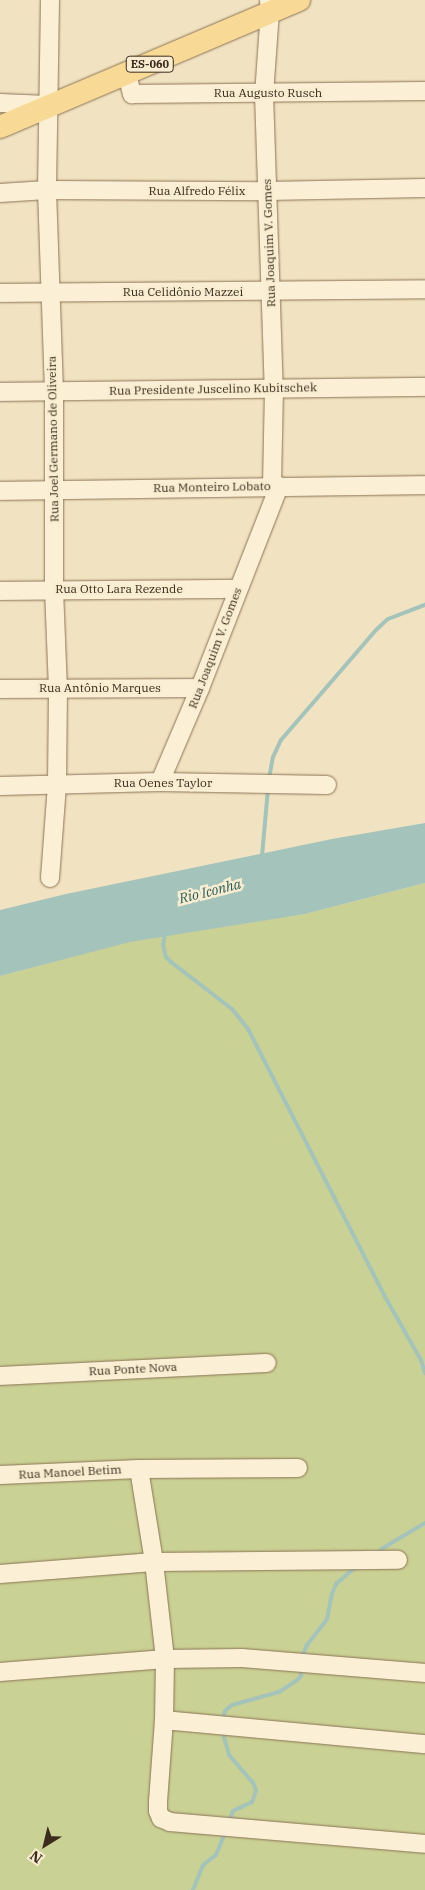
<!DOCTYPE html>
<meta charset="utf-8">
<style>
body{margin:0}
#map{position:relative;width:425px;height:1890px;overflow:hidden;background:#f1e3c1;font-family:"IBM Plex Serif",serif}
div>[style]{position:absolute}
.green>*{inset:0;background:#cad194}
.water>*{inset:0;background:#a4c3ba}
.stream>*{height:4px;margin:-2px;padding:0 2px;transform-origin:2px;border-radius:2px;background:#a4c3ba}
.roads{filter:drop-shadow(0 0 1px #8d7357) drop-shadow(0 0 1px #8d7357)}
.minor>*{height:18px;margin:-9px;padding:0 9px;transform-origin:9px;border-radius:9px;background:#fbf0d5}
.major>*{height:22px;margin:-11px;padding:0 11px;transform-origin:11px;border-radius:11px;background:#f8d995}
span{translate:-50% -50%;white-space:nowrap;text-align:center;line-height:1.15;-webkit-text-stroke:5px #f8edd1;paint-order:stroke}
.shield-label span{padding:1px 4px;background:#f8edd1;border:1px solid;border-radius:4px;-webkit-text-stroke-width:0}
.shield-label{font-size:11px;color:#3b2b1c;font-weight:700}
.street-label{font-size:12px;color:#3b2b1c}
.water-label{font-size:14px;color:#2a5c59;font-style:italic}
.north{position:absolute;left:20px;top:1820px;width:50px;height:50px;-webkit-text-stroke:4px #f8edd1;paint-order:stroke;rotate:216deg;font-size:14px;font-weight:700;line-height:20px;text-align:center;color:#3b2b1c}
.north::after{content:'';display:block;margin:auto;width:18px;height:22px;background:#3b2b1c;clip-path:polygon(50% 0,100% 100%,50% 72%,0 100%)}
</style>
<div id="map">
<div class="green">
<i style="clip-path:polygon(425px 883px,425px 1890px,0 1890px,0 976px,130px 941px,305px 914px)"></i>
</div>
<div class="water">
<i style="clip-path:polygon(425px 823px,425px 883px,305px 914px,130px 942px,0 976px,0 910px,66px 894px,332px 839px)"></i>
</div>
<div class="stream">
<i style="left:269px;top:779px;width:22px;rotate:-80deg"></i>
<i style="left:273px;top:757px;width:19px;rotate:-65deg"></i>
<i style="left:281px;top:740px;width:145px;rotate:-49.2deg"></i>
<i style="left:376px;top:630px;width:16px;rotate:-43deg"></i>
<i style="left:388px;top:619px;width:40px;rotate:-21deg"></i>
<i style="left:262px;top:856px;width:67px;rotate:-84.9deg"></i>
<i style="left:165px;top:934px;width:11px;rotate:100deg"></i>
<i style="left:163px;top:945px;width:12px;rotate:76deg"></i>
<i style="left:166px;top:957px;width:7px;rotate:45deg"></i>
<i style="left:171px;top:962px;width:77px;rotate:37.6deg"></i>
<i style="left:232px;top:1009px;width:26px;rotate:51deg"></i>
<i style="left:248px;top:1029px;width:299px;rotate:62.9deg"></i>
<i style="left:384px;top:1295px;width:75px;rotate:60.4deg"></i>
<i style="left:421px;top:1360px;width:14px;rotate:73deg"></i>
<i style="left:376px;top:1555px;width:10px;rotate:-45deg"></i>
<i style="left:383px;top:1548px;width:49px;rotate:-30.8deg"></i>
<i style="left:301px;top:1659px;width:15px;rotate:-67deg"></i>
<i style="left:307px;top:1645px;width:33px;rotate:-52deg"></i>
<i style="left:327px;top:1619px;width:25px;rotate:-79deg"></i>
<i style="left:332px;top:1594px;width:11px;rotate:-68deg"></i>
<i style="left:336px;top:1584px;width:21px;rotate:-41deg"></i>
<i style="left:352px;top:1570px;width:7px;rotate:-27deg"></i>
<i style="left:222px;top:1721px;width:10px;rotate:-73deg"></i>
<i style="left:225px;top:1711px;width:9px;rotate:-41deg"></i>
<i style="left:232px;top:1705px;width:49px;rotate:-15.5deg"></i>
<i style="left:279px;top:1692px;width:20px;rotate:-33deg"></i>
<i style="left:296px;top:1681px;width:7px;rotate:-45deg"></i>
<i style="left:301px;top:1676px;width:8px;rotate:-90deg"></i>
<i style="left:222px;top:1730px;width:26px;rotate:74deg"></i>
<i style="left:229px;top:1755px;width:37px;rotate:49deg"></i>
<i style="left:253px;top:1783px;width:8px;rotate:67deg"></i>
<i style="left:256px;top:1790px;width:13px;rotate:108deg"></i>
<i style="left:252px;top:1802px;width:21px;rotate:155deg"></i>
<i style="left:233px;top:1811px;width:11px;rotate:112deg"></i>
<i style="left:193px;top:1890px;width:27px;rotate:-68deg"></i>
<i style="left:203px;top:1865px;width:16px;rotate:-38deg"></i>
<i style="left:216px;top:1855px;width:27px;rotate:-68deg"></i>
</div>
<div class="roads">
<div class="minor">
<i style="left:269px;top:0;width:11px;rotate:85deg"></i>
<i style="left:270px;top:11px;width:83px;rotate:94.1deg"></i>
<i style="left:264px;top:94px;width:295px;rotate:88.1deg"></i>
<i style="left:274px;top:389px;width:97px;rotate:91.2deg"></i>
<i style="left:127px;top:74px;width:21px;rotate:76deg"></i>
<i style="left:132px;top:94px;width:293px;rotate:-0.6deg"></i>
<i style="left:0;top:103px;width:48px;rotate:2.4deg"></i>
<i style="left:0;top:193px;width:47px;rotate:-3.7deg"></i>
<i style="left:47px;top:190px;width:220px;rotate:0.3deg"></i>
<i style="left:267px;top:191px;width:158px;rotate:-1.1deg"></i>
<i style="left:0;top:293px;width:425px;rotate:-0.5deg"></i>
<i style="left:0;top:392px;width:425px;rotate:-0.7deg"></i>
<i style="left:0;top:491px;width:425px;rotate:-0.8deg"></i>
<i style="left:0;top:591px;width:238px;rotate:-0.5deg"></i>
<i style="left:0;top:689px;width:200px;rotate:-0.3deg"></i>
<i style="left:160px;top:782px;width:102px;rotate:-66.9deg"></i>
<i style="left:200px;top:688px;width:217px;rotate:-68.6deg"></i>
<i style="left:0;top:786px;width:160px;rotate:-1.4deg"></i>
<i style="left:160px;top:782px;width:167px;rotate:1deg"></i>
<i style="left:50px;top:878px;width:94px;rotate:-85.7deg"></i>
<i style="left:57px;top:784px;width:95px;rotate:-89.4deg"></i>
<i style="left:58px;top:689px;width:100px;rotate:-92.3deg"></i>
<i style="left:54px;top:589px;width:198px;rotate:-90deg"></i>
<i style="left:54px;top:391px;width:201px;rotate:-92deg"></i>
<i style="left:47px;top:190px;width:190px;rotate:-89.1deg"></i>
<i style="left:0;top:1376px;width:267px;rotate:-2.8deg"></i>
<i style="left:139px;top:1469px;width:94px;rotate:80.8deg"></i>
<i style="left:154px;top:1562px;width:98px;rotate:83.5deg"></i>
<i style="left:165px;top:1659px;width:61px;rotate:90.9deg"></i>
<i style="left:164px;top:1720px;width:81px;rotate:94.2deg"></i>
<i style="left:158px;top:1801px;width:10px;rotate:90deg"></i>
<i style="left:158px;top:1811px;width:8px;rotate:67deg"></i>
<i style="left:161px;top:1818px;width:10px;rotate:24deg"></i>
<i style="left:170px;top:1822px;width:256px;rotate:4.9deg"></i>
<i style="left:0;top:1475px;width:139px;rotate:-2.5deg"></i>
<i style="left:139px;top:1469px;width:159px;rotate:-0.4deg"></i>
<i style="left:0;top:1574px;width:154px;rotate:-4.5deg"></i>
<i style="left:154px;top:1562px;width:244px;rotate:-0.5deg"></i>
<i style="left:0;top:1672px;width:166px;rotate:-4.5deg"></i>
<i style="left:165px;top:1659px;width:77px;rotate:-0.7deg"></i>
<i style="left:242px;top:1658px;width:184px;rotate:4.7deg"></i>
<i style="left:164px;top:1720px;width:262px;rotate:5.3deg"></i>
</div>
<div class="major">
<i style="left:0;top:127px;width:325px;rotate:-23deg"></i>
</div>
</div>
<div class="shield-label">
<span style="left:150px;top:64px">ES-060</span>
</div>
<div class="street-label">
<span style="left:268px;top:93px">Rua Augusto Rusch</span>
<span style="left:197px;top:191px">Rua Alfredo Félix</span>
<span style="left:269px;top:243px;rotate:-92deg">Rua Joaquim V. Gomes</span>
<span style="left:183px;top:292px">Rua Celidônio Mazzei</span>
<span style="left:213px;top:389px;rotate:-1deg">Rua Presidente Juscelino Kubitschek</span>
<span style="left:53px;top:439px;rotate:-91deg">Rua Joel Germano de Oliveira</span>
<span style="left:212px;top:487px;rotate:-1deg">Rua Monteiro Lobato</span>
<span style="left:119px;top:589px">Rua Otto Lara Rezende</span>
<span style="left:215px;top:648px;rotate:-69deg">Rua Joaquim V. Gomes</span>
<span style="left:100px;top:688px">Rua Antônio Marques</span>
<span style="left:163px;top:783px">Rua Oenes Taylor</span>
<span style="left:133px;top:1369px;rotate:-3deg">Rua Ponte Nova</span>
<span style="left:70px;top:1472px;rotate:-3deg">Rua Manoel Betim</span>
</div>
<div class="water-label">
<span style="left:210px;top:891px;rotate:-14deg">Rio Iconha</span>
</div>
<div class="north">N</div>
</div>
